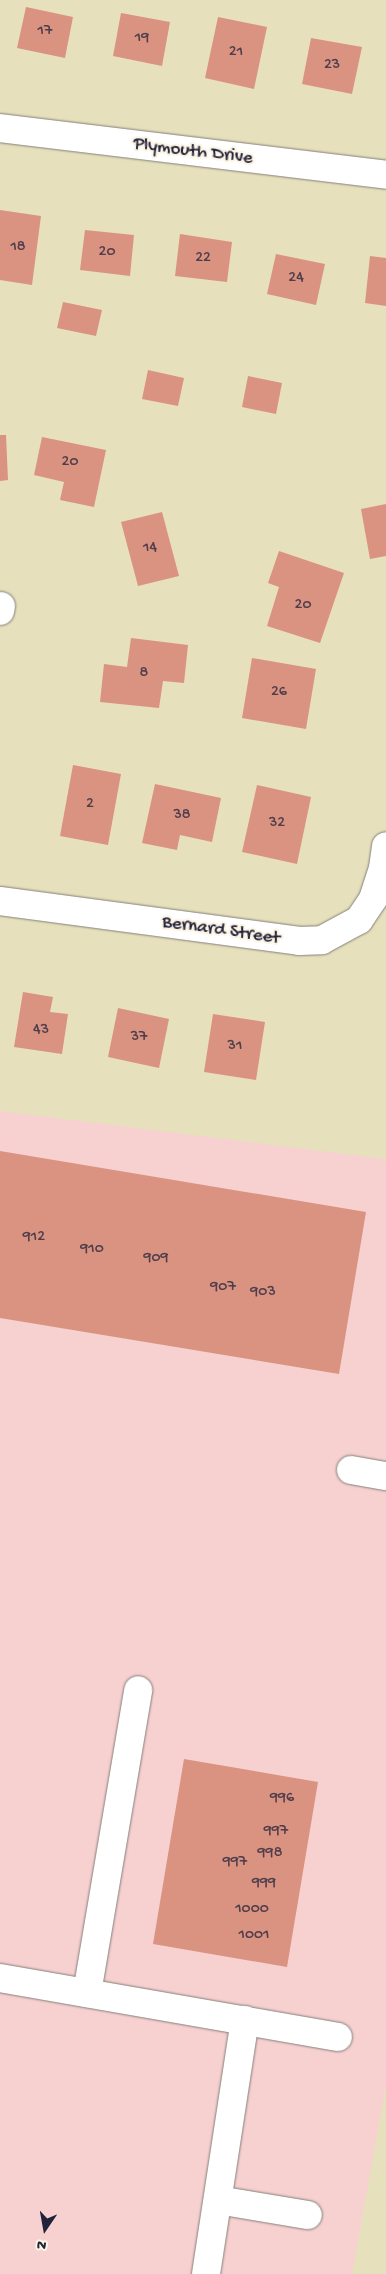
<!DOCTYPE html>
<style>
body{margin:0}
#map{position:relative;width:386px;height:2274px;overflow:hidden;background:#e7e0bc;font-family:"Gochi Hand",sans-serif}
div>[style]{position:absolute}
.built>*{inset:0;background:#f7d0d0}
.building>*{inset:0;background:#da9380}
.roads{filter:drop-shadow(0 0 1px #84817c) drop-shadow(0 0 1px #84817c)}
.minor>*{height:28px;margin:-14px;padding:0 14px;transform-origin:14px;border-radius:14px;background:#fff}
span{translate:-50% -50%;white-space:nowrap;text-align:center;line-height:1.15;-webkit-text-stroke:4.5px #fcf5e5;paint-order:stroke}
.number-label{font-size:16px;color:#503e4c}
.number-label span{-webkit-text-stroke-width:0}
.street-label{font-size:19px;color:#22223b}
.north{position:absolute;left:20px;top:2204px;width:50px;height:50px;-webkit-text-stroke:4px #fcf5e5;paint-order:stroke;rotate:192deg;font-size:14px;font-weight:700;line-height:20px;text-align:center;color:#22223b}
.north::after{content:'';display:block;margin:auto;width:18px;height:22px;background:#22223b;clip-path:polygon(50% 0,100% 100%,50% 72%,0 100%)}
</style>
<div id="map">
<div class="built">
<i style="clip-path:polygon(0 1111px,386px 1159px,386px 2085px,352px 2274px,0 2274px)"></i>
</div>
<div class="building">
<i style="clip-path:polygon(26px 7px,73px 17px,65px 58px,17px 48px)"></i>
<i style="clip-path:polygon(121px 13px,170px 22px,162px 66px,113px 56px)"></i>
<i style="clip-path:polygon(218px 17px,267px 27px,254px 89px,205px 78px)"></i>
<i style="clip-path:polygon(311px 38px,362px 47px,352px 94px,302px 84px)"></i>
<i style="clip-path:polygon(0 210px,41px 216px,32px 285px,0 280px)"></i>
<i style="clip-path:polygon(85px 230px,134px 235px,130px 276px,80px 270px)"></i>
<i style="clip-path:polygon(180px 234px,232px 242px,227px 282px,175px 276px)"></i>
<i style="clip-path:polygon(276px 254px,325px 264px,316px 305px,267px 294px)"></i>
<i style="clip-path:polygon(370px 256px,386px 258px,386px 306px,365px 303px)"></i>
<i style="clip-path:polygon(63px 302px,102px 310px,96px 336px,57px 328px)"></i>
<i style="clip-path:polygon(148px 370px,184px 378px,178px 406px,142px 399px)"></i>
<i style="clip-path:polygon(248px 376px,282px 383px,276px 414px,242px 407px)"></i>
<i style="clip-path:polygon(0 435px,6px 435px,8px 480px,0 481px)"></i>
<i style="clip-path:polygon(42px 437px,106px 450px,94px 507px,60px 500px,64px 482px,34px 475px)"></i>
<i style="clip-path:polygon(386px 504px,386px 556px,370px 559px,361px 509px)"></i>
<i style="clip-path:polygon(162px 512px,179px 576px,138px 586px,121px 522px)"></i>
<i style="clip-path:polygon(279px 551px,344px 573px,320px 643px,267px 626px,279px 587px,268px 583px)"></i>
<i style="clip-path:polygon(131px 638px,188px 645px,184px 683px,163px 681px,159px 708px,100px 702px,104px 664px,127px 667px)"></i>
<i style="clip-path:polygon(252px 658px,316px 669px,306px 729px,242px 718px)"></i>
<i style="clip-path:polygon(73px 765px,121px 774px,108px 845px,60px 836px)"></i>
<i style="clip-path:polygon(155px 784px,221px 798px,212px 842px,180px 835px,177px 850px,142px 843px)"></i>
<i style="clip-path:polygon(257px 785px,311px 797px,297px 864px,242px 852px)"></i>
<i style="clip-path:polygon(23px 992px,53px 997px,50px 1012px,68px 1014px,62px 1054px,14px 1047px)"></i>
<i style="clip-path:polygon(118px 1008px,169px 1019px,159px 1068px,108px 1057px)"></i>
<i style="clip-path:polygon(213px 1014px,265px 1022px,256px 1080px,204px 1072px)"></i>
<i style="clip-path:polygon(0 1151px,366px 1212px,339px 1374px,0 1318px)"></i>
<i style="clip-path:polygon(184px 1759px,318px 1782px,287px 1967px,153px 1944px)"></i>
</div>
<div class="roads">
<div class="minor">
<i style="left:0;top:128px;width:389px;rotate:6.9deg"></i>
<i style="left:0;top:611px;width:5px;rotate:-79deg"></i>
<i style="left:0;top:901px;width:302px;rotate:7.6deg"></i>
<i style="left:299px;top:941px;width:23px;rotate:-2deg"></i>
<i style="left:322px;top:940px;width:42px;rotate:-28.4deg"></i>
<i style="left:359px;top:920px;width:25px;rotate:-56deg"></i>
<i style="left:373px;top:899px;width:33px;rotate:-72deg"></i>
<i style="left:383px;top:868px;width:22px;rotate:-82deg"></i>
<i style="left:351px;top:1470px;width:36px;rotate:10deg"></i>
<i style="left:0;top:1978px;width:343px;rotate:9.9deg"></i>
<i style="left:87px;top:1993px;width:307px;rotate:-80.4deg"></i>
<i style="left:218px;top:2200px;width:91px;rotate:9.5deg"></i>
<i style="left:206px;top:2274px;width:257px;rotate:-81.3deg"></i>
</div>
</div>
<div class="number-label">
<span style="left:45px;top:32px">17</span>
<span style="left:142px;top:39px">19</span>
<span style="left:236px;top:53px">21</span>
<span style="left:332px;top:66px">23</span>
<span style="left:18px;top:248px">18</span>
<span style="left:107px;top:253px">20</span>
<span style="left:203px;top:259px">22</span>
<span style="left:296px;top:279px">24</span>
<span style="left:70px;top:463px">20</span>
<span style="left:150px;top:549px">14</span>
<span style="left:303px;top:606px">20</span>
<span style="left:144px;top:674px">8</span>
<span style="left:279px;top:693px">26</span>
<span style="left:90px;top:805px">2</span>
<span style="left:182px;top:816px">38</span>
<span style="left:277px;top:824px">32</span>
<span style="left:41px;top:1031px">43</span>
<span style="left:139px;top:1038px">37</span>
<span style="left:235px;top:1047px">31</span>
<span style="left:34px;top:1238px">912</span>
<span style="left:92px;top:1250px">910</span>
<span style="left:156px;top:1259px">909</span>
<span style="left:223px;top:1288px">907</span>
<span style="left:263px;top:1293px">903</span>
<span style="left:282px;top:1799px">996</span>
<span style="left:276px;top:1832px">997</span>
<span style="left:270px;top:1854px">998</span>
<span style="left:235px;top:1863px">997</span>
<span style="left:264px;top:1884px">999</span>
<span style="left:252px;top:1910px">1000</span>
<span style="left:254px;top:1936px">1001</span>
</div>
<div class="street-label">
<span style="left:193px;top:152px;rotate:7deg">Plymouth Drive</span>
<span style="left:221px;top:931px;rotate:8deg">Bernard Street</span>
</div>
<div class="north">N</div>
</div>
